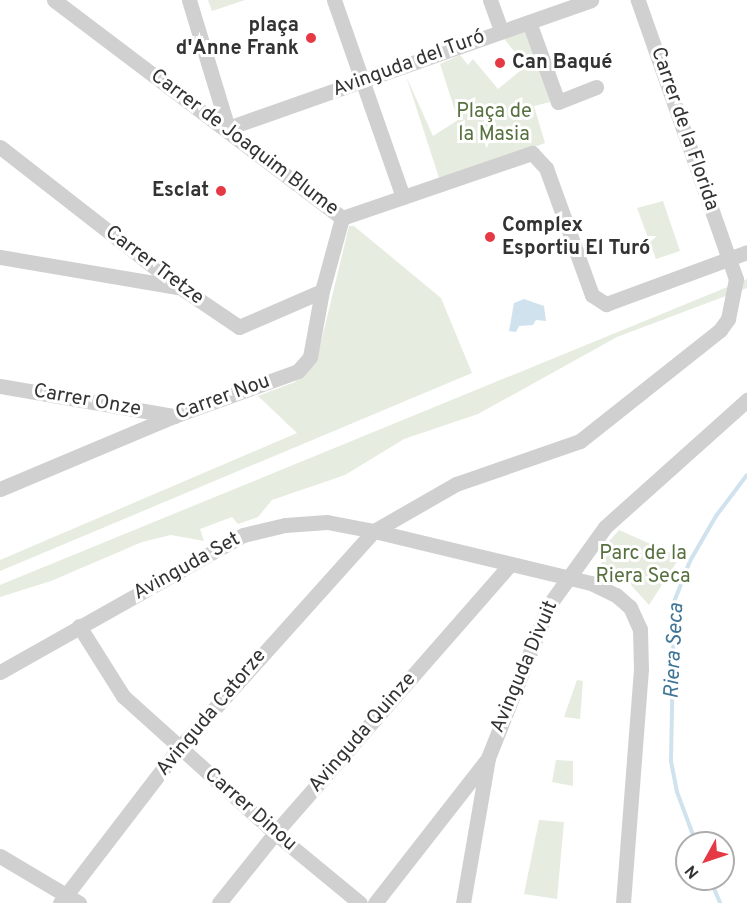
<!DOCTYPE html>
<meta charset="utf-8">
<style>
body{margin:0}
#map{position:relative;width:747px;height:903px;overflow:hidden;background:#fff;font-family:Overpass,sans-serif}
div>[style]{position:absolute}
.green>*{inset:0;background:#e6ecdf}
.water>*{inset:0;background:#cfe2ee}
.stream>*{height:4px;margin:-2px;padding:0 2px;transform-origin:2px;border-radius:2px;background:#cfe2ee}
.minor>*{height:15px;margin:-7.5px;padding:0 7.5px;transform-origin:7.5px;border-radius:7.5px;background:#d0d0d0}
.dots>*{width:16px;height:16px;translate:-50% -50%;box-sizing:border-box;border:3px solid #fff;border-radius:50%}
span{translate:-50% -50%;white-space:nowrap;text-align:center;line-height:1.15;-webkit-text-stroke:6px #fff;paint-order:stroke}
.poi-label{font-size:20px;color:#333;font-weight:700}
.right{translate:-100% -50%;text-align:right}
.left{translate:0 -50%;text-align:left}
.street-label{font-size:20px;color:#333}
.park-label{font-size:20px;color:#56703f}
.water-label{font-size:21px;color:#3f7597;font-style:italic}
.north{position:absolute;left:675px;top:831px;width:60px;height:60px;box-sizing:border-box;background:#fff;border:2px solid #adadad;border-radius:50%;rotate:230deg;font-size:16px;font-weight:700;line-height:24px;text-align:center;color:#333}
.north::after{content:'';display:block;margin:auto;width:21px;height:27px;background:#e63946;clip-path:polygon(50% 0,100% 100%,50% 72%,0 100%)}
</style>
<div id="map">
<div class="green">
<i style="clip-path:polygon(208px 0,245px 0,212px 11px)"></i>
<i style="clip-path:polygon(527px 28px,550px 102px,534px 106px,545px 143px,441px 184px,406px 76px,433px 136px,458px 120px,440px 64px,460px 55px,468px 65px,473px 59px,498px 89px,526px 66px,502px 36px)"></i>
<i style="clip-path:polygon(663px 201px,680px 251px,656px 259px,637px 208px)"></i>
<i style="clip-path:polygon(349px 226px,354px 226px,441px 298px,472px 373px,0 571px,0 560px,297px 433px,258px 396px,295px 382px,317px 359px)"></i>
<i style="clip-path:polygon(747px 279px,747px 288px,617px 337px,478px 414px,404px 439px,345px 475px,272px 500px,258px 517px,238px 524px,232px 517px,200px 529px,204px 541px,171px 535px,142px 542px,51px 581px,0 597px,0 585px)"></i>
<i style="clip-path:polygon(619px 530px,680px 557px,649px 605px,630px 584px,600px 572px,604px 547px)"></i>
<i style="clip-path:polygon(577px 680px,583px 681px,580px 719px,564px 717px)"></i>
<i style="clip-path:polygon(556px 760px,573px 761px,573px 786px,552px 782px)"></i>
<i style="clip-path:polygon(539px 820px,564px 822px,557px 899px,524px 894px)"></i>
</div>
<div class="water">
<i style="clip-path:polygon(524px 299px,544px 306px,546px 321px,536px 320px,533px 325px,519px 326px,516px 332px,509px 331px,514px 303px)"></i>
</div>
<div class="stream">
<i style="left:696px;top:843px;width:54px;rotate:-110.4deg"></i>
<i style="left:677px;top:792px;width:33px;rotate:-101deg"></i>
<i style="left:671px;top:760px;width:158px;rotate:-88.9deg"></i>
<i style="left:674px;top:602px;width:44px;rotate:-68.7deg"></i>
<i style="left:690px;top:561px;width:52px;rotate:-60deg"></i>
<i style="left:716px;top:516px;width:51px;rotate:-52.9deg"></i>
<i style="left:710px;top:879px;width:26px;rotate:67deg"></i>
</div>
<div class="minor">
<i style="left:54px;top:0;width:361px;rotate:37.1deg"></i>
<i style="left:189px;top:0;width:134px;rotate:73.1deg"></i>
<i style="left:228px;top:128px;width:385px;rotate:-19.4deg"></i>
<i style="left:334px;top:0;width:209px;rotate:70.7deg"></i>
<i style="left:490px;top:0;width:33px;rotate:70deg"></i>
<i style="left:529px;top:22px;width:85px;rotate:70.1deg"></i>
<i style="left:558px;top:102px;width:41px;rotate:-21.5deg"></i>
<i style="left:0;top:147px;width:228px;rotate:37.9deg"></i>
<i style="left:180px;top:287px;width:71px;rotate:34.1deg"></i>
<i style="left:239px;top:327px;width:90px;rotate:-23.4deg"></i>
<i style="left:342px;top:218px;width:201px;rotate:-18.9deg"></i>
<i style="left:532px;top:153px;width:21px;rotate:47deg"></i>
<i style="left:546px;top:168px;width:135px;rotate:70.1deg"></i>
<i style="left:592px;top:295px;width:17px;rotate:33deg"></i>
<i style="left:606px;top:304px;width:150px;rotate:-20.2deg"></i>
<i style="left:0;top:257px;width:180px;rotate:9.6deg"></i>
<i style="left:0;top:386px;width:177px;rotate:9.8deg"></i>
<i style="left:0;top:489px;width:189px;rotate:-22.8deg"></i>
<i style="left:174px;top:416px;width:132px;rotate:-19.9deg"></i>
<i style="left:298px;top:371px;width:18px;rotate:-49deg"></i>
<i style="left:310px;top:357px;width:67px;rotate:-79.7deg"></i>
<i style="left:322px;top:291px;width:76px;rotate:-74.7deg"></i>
<i style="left:79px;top:626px;width:83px;rotate:57.8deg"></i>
<i style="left:123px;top:696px;width:205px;rotate:42deg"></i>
<i style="left:275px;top:833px;width:110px;rotate:39.5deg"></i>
<i style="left:0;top:672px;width:279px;rotate:-29.4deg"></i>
<i style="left:243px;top:535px;width:43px;rotate:-13.4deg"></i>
<i style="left:285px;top:525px;width:42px;rotate:-4.1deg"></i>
<i style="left:327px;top:522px;width:48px;rotate:10.8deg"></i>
<i style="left:374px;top:531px;width:223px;rotate:13.5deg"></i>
<i style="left:591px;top:583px;width:28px;rotate:26deg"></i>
<i style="left:616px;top:595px;width:18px;rotate:41deg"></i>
<i style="left:630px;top:607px;width:24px;rotate:66deg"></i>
<i style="left:640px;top:629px;width:40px;rotate:88.6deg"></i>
<i style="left:641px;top:669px;width:235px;rotate:94.4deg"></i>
<i style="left:0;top:856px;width:92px;rotate:30.7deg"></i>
<i style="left:60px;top:903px;width:195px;rotate:-52.5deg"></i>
<i style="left:179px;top:748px;width:292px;rotate:-48.1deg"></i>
<i style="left:374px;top:531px;width:95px;rotate:-29.8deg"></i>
<i style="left:456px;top:484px;width:131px;rotate:-19.1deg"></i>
<i style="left:580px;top:441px;width:179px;rotate:-38.4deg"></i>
<i style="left:720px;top:330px;width:14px;rotate:-54deg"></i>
<i style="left:728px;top:319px;width:41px;rotate:-78.7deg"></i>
<i style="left:736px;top:279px;width:296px;rotate:-109.4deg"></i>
<i style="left:219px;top:903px;width:90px;rotate:-51.3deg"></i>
<i style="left:275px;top:833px;width:355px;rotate:-48.8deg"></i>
<i style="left:375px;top:903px;width:180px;rotate:-52deg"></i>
<i style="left:463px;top:903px;width:147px;rotate:-80.2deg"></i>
<i style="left:488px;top:758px;width:165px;rotate:-68.3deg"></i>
<i style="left:549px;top:605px;width:96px;rotate:-54.3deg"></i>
<i style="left:605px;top:527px;width:191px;rotate:-41.8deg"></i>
</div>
<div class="dots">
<i style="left:311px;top:38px;background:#e63946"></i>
<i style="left:500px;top:63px;background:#e63946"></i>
<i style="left:221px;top:191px;background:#e63946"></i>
<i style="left:490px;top:237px;background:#e63946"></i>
</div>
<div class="poi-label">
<span class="right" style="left:299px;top:38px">plaça<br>d'Anne Frank</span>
<span class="left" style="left:512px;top:63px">Can Baqué</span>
<span class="right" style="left:209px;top:191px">Esclat</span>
<span class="left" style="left:502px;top:238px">Complex<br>Esportiu El Turó</span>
</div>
<div class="street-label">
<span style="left:409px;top:64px;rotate:-20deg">Avinguda del Turó</span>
<span style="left:684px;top:129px;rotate:71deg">Carrer de la Florida</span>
<span style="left:244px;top:143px;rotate:37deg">Carrer de Joaquim Blume</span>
<span style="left:154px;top:266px;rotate:37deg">Carrer Tretze</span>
<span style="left:223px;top:398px;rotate:-20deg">Carrer Nou</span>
<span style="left:87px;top:401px;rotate:10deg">Carrer Onze</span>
<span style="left:187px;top:567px;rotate:-29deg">Avinguda Set</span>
<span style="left:525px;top:667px;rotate:-67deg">Avinguda Divuit</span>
<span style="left:212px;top:713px;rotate:-50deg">Avinguda Catorze</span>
<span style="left:363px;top:733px;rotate:-49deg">Avinguda Quinze</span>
<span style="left:250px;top:810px;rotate:41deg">Carrer Dinou</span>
</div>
<div class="park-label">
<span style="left:494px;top:124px">Plaça de<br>la Masia</span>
<span style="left:643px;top:566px">Parc de la<br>Riera Seca</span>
</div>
<div class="water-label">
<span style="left:675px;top:651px;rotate:-87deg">Riera Seca</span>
</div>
<div class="north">N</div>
</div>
